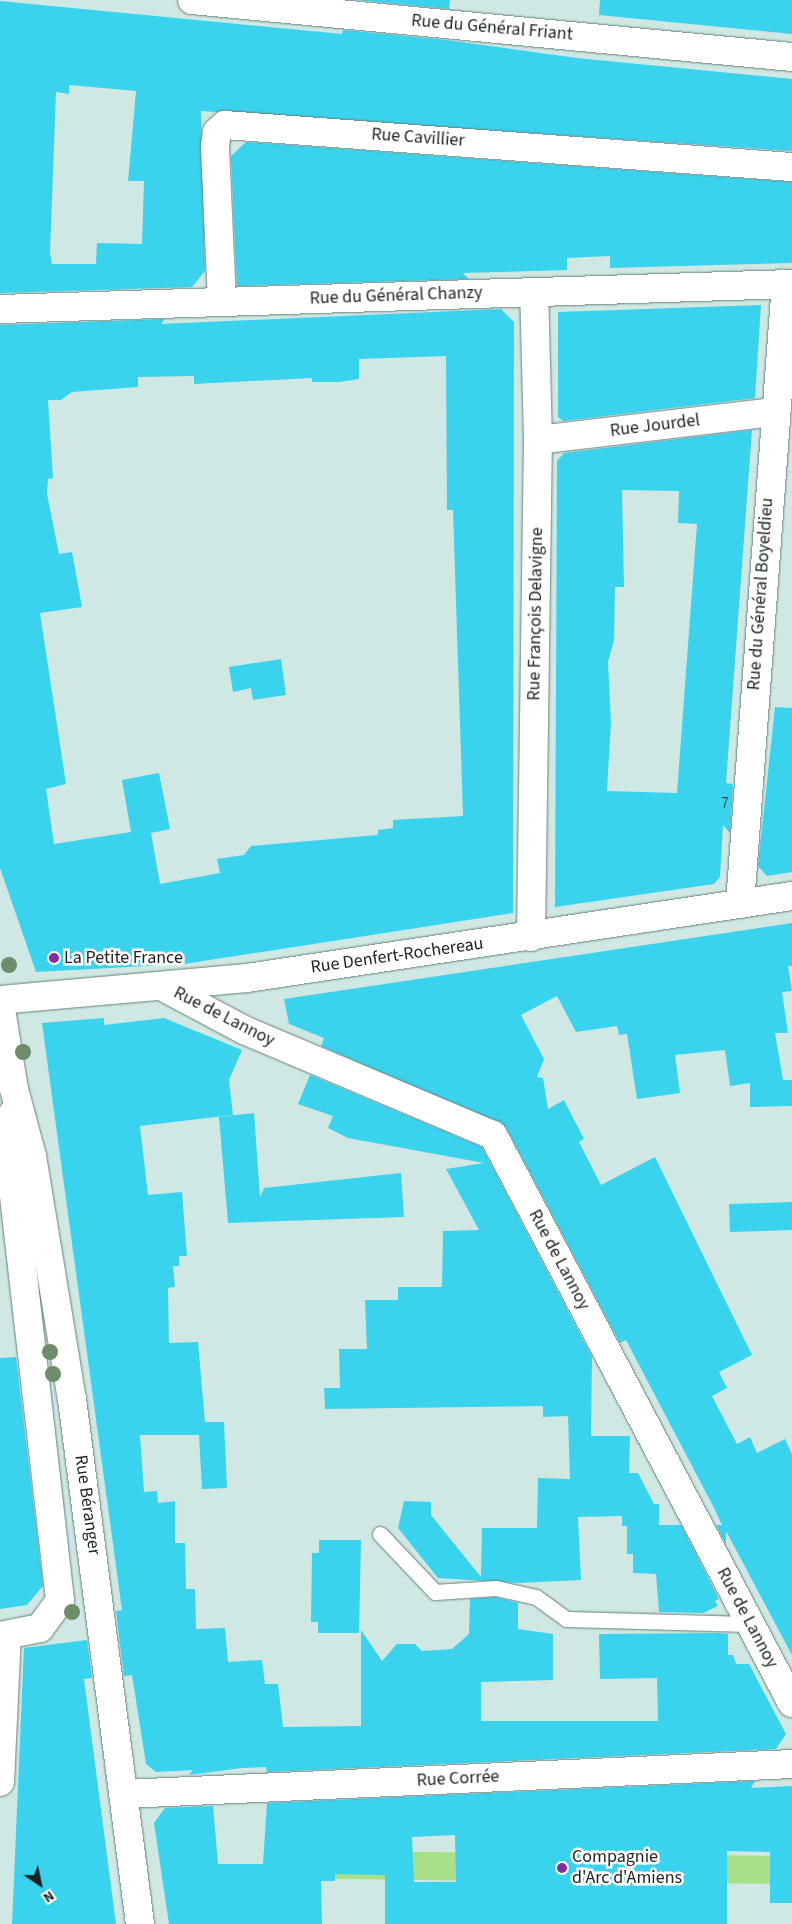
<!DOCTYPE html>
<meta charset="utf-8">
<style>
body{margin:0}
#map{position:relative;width:792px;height:1924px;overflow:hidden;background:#cfe8e4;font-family:"Source Sans 3",sans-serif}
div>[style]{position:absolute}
.green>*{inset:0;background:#a7df8b}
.building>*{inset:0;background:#3ad3ee}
.roads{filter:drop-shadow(0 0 1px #69807d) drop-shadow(0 0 1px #69807d)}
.lane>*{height:15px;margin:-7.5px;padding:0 7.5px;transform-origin:7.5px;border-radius:7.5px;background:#fff}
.street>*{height:28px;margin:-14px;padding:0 14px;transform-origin:14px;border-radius:14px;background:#fff}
.trees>*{width:16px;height:16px;margin:-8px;border-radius:50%;background:#6e8c69}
.dots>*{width:14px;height:14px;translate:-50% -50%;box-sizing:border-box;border:2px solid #fff;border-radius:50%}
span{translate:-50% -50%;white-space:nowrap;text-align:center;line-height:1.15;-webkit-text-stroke:5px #fff;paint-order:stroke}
.number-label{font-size:15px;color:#224f55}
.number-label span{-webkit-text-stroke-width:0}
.street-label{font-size:18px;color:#1a2322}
.poi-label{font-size:18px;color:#1a2322}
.left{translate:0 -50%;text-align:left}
.north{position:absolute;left:15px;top:1859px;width:50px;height:50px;-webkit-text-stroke:4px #fff;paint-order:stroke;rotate:146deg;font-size:14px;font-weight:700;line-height:20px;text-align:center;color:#1a2322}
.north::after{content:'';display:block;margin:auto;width:18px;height:22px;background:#1a2322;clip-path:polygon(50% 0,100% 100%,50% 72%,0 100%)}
</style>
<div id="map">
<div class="green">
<i style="clip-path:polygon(332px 1851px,792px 1856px,778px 1884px,333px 1879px)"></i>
</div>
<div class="building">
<i style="clip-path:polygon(357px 0,450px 0,449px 9px)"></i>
<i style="clip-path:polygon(600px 0,792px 0,792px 34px,599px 15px)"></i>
<i style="clip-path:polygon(evenodd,0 1px,342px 34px,343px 30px,446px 40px,577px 58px,792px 79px,792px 151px,201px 111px,205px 271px,192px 287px,0 293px,0 1px,69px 85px,136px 91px,128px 181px,144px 181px,142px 244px,97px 243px,96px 264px,52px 264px,50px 253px,56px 92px,69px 94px,69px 85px)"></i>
<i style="clip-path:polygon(246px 142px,792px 182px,792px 263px,610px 268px,610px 256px,567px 258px,567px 270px,463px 273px,469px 279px,237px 286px,231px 156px)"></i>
<i style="clip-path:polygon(761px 305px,755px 398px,563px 421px,558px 417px,558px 312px)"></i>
<i style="clip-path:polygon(evenodd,501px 309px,514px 322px,513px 913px,184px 964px,36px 972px,0 868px,0 325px,165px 319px,161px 324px,501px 309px,446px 356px,447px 510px,453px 510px,463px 816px,393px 820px,393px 828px,378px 830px,378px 835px,251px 846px,244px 855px,217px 859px,220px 873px,160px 884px,151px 833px,170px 829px,159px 773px,122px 780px,131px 832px,54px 844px,46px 789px,66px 784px,40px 613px,82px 607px,72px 552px,59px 554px,47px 494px,48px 479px,53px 478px,48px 400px,61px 400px,72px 392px,138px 387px,138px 377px,194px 376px,194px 384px,312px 378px,312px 382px,339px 382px,359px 379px,359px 359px,446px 356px)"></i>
<i style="clip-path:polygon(evenodd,752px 430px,726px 783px,733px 784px,730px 833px,723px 825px,720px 877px,714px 884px,555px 907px,557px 461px,564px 453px,752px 430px,622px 490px,679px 491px,678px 523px,697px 524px,677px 793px,607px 791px,611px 722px,608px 662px,614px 640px,615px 587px,624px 587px,622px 490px)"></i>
<i style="clip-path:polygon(281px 659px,286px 695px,253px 700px,251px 688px,233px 692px,229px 667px)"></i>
<i style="clip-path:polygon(775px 707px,792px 708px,792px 872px,767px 876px,758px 866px)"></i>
<i style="clip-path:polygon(792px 923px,792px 966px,788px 966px,792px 991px,782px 992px,788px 1033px,775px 1033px,783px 1080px,792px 1080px,792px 1106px,750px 1107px,750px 1083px,730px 1086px,725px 1050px,675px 1055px,680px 1093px,637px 1099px,627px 1034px,619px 1035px,617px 1026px,576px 1032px,557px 996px,521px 1015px,544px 1059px,537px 1077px,543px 1078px,548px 1109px,564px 1100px,584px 1139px,579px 1142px,601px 1185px,655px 1157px,752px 1355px,719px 1372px,727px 1388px,712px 1396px,737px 1444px,750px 1437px,757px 1453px,785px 1439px,792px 1454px,792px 1655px,726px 1531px,726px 1544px,716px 1525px,722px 1525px,713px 1506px,626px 1340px,620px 1343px,506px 1127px,321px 1046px,324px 1038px,289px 1024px,284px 999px)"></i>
<i style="clip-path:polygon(104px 1018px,104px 1025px,164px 1018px,242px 1050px,229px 1080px,233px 1115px,140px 1126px,148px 1195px,182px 1192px,187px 1256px,179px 1256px,179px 1266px,173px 1266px,175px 1287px,168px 1288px,169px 1343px,198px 1342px,205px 1422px,224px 1422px,227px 1488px,202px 1489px,199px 1435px,140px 1435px,144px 1492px,157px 1491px,158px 1503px,175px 1501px,175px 1543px,185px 1543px,186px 1589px,195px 1589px,196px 1629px,225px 1628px,228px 1662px,262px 1660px,265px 1684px,278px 1684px,283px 1727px,361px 1726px,361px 1630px,382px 1661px,397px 1644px,415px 1644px,422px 1651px,452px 1649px,469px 1634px,470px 1599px,495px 1597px,518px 1603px,518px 1629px,553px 1634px,553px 1680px,481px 1682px,481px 1721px,658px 1721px,657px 1678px,600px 1679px,599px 1634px,718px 1633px,728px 1634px,728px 1655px,733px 1655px,736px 1664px,749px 1664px,786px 1734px,776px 1749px,267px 1772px,266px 1767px,242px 1768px,189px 1775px,193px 1770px,156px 1772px,146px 1764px,132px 1675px,124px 1676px,116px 1611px,122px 1610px,42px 1023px)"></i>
<i style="clip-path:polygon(310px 1075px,482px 1147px,592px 1357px,591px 1436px,630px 1436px,629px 1473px,638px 1473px,654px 1504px,659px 1504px,659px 1525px,681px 1525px,719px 1599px,715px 1601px,718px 1606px,703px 1613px,659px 1612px,656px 1574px,633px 1573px,633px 1554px,627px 1554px,627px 1526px,622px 1526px,622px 1516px,578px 1517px,581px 1580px,518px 1583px,438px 1578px,398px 1528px,404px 1501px,431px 1502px,431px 1515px,481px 1577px,482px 1528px,537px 1528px,538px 1478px,570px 1479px,568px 1416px,543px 1417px,543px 1406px,325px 1409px,324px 1388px,340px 1388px,339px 1349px,367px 1349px,365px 1300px,398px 1300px,398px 1287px,442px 1287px,443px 1231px,479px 1230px,446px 1169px,484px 1163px,348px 1138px,328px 1128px,333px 1116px,298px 1104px)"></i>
<i style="clip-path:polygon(254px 1113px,260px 1197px,264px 1188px,401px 1173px,404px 1217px,228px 1223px,219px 1117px)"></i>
<i style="clip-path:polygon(792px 1202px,792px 1230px,730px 1232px,729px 1204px)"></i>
<i style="clip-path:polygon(16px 1357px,43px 1586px,27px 1605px,0 1609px,0 1358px)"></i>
<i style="clip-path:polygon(319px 1540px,361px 1540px,359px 1633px,318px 1633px,318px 1622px,311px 1622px,312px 1553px,319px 1553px)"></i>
<i style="clip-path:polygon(87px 1640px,92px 1678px,84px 1679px,116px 1924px,12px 1924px,24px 1648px)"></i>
<i style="clip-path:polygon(evenodd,755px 1781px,751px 1788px,792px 1786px,792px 1903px,770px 1903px,770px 1852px,727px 1851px,727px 1924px,385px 1924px,385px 1875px,335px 1874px,335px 1881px,321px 1881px,322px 1924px,169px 1924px,154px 1823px,165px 1808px,213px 1806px,218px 1864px,263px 1864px,267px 1803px,755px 1781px,455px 1835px,456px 1882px,414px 1882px,412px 1837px,455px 1835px)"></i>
</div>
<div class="roads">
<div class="lane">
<i style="left:380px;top:1534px;width:80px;rotate:46.5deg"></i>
<i style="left:435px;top:1592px;width:61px;rotate:-3.8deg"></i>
<i style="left:496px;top:1588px;width:41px;rotate:12.7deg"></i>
<i style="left:536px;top:1597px;width:37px;rotate:36deg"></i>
<i style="left:566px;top:1619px;width:184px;rotate:1.6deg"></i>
</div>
<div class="street">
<i style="left:192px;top:0;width:603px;rotate:5.43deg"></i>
<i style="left:222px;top:302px;width:156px;rotate:-92.6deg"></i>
<i style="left:215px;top:146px;width:14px;rotate:-82deg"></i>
<i style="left:217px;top:132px;width:11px;rotate:-41deg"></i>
<i style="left:225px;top:125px;width:569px;rotate:4.24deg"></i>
<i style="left:0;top:309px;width:792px;rotate:-1.81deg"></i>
<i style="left:538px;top:440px;width:237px;rotate:-6.8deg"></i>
<i style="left:740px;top:904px;width:622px;rotate:-85.76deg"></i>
<i style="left:531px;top:937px;width:497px;rotate:-89.2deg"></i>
<i style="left:538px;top:440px;width:148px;rotate:-91.5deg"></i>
<i style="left:165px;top:988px;width:89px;rotate:28deg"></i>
<i style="left:244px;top:1030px;width:270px;rotate:22.9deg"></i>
<i style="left:493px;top:1135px;width:642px;rotate:62.24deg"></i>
<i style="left:0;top:1000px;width:248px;rotate:-5.1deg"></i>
<i style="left:247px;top:978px;width:551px;rotate:-8.56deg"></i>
<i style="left:0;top:1003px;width:87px;rotate:80.8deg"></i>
<i style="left:14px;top:1089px;width:69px;rotate:75deg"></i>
<i style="left:32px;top:1156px;width:246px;rotate:80.7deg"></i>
<i style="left:72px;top:1399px;width:529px;rotate:82.62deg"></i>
<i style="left:0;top:1636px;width:41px;rotate:-11.3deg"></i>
<i style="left:40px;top:1628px;width:34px;rotate:-54deg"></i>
<i style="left:60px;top:1600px;width:443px;rotate:-96.5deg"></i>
<i style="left:10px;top:1160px;width:47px;rotate:-86.3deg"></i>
<i style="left:0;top:1782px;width:147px;rotate:-87.3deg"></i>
<i style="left:124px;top:1794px;width:669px;rotate:-2.57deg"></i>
</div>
</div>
<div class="trees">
<i style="left:9px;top:965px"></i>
<i style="left:23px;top:1052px"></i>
<i style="left:50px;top:1352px"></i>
<i style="left:53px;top:1374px"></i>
<i style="left:72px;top:1612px"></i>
</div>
<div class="dots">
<i style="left:54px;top:958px;background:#7f2e9e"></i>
<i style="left:562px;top:1868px;background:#7f2e9e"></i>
</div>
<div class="number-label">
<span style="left:725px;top:804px">7</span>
</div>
<div class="street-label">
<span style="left:492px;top:28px;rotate:5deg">Rue du Général Friant</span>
<span style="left:418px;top:138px;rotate:4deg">Rue Cavillier</span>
<span style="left:396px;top:296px;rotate:-2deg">Rue du Général Chanzy</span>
<span style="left:655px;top:426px;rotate:-7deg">Rue Jourdel</span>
<span style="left:761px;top:594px;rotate:-86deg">Rue du Général Boyeldieu</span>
<span style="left:536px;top:614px;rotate:-89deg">Rue François Delavigne</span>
<span style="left:397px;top:956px;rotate:-8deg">Rue Denfert-Rochereau</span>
<span style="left:224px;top:1017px;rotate:27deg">Rue de Lannoy</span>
<span style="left:559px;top:1260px;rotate:62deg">Rue de Lannoy</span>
<span style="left:87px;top:1505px;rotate:82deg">Rue Béranger</span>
<span style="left:747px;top:1618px;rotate:62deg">Rue de Lannoy</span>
<span style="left:458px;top:1779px;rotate:-3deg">Rue Corrée</span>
</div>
<div class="poi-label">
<span class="left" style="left:64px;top:958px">La Petite France</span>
<span class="left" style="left:572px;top:1868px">Compagnie<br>d'Arc d'Amiens</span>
</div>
<div class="north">N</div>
</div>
